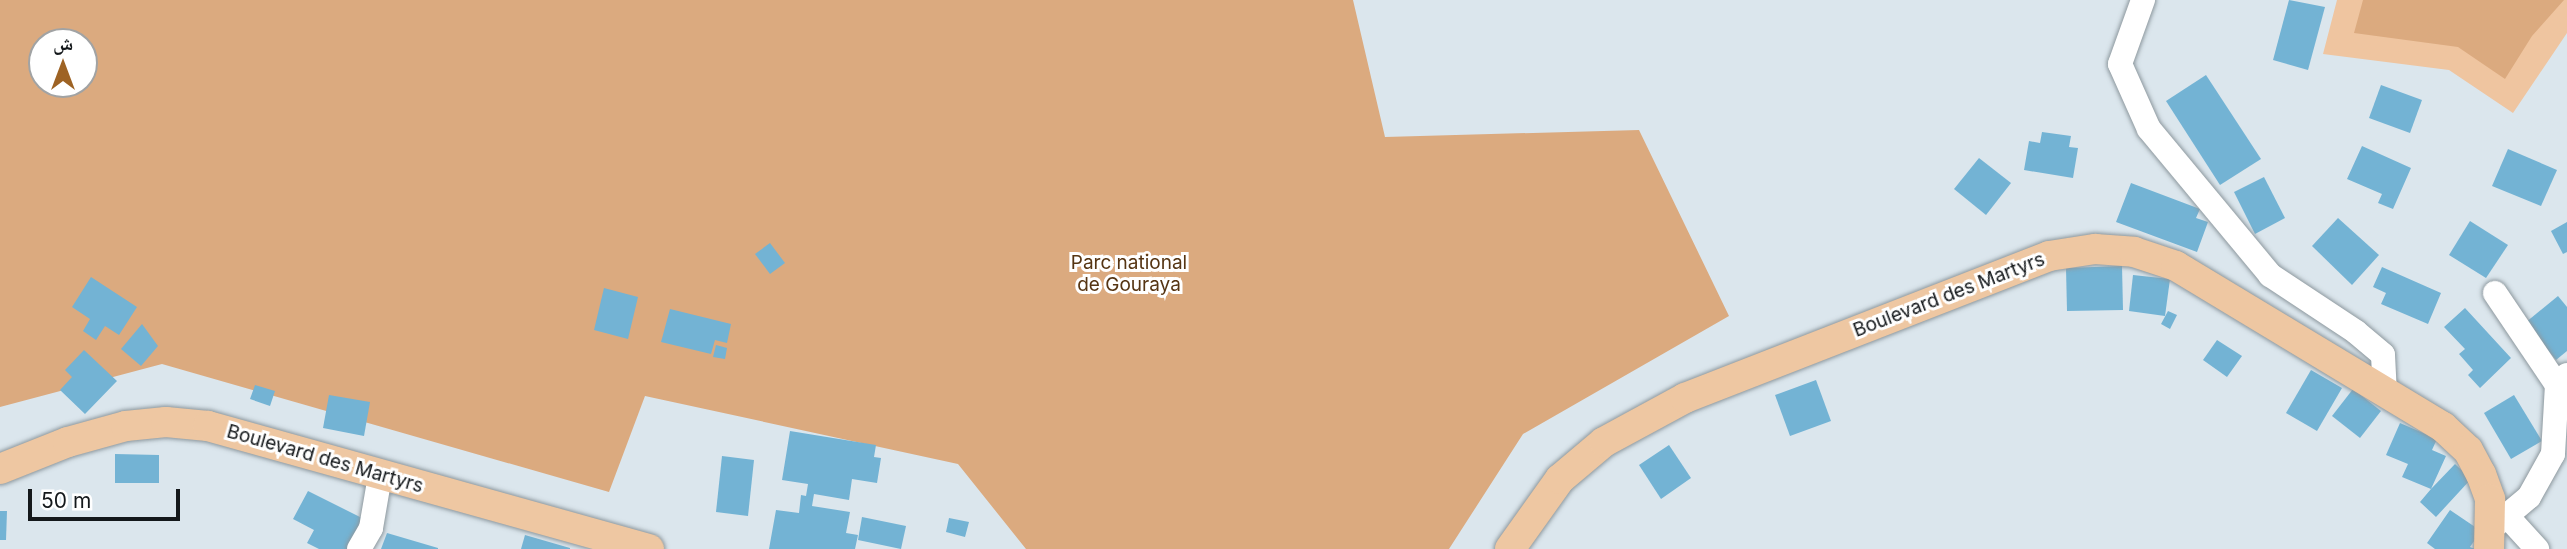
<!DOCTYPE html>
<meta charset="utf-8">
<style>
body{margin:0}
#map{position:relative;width:2567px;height:549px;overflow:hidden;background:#dbe6ed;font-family:Inter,"Noto Naskh Arabic",sans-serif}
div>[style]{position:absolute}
.green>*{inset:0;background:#efc5a0}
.forest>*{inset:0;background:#dbaa7f}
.building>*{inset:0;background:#73b3d4}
.roads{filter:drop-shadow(0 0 2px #8d989e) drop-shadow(0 0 2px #8d989e)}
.minor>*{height:24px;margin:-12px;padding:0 12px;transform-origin:12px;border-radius:12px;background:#fff}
.major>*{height:30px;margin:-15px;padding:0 15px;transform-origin:15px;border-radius:15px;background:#eec7a2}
span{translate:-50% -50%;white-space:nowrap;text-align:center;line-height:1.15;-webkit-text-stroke:6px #fff;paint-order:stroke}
.park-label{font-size:19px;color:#563513}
.street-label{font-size:19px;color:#14181b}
.north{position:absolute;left:28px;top:28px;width:70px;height:70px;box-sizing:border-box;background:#fff;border:2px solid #a1a3a4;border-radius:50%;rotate:0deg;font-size:19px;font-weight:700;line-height:28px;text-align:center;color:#14181b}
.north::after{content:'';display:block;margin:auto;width:24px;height:32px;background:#9e6324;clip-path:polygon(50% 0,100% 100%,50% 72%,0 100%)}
.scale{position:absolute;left:28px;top:489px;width:152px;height:32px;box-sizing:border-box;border:4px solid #14181b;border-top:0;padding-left:9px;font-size:21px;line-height:24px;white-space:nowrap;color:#14181b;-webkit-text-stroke:5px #fff;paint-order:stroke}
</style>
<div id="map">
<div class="green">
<i style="clip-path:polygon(2337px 0,2567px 0,2567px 33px,2513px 113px,2449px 70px,2323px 54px)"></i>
</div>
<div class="forest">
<i style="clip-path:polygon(evenodd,0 0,1353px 0,1385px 137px,1639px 130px,1729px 316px,1523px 434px,1449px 549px,1026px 549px,958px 464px,645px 396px,609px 492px,162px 364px,0 407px,0 0,42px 42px,84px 42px,84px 84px,42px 84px,42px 42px)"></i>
<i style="clip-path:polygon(2363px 0,2564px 0,2532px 36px,2505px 79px,2458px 47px,2354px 33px)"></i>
</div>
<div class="building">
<i style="clip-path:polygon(2289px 0,2325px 7px,2308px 70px,2273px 60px)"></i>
<i style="clip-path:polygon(2206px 75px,2261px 159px,2220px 185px,2166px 101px)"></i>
<i style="clip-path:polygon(2381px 85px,2422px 100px,2410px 133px,2369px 118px)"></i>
<i style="clip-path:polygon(2042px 132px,2071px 136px,2069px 147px,2078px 148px,2073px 178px,2024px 170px,2029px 141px,2040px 143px)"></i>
<i style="clip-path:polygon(2362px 146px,2411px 168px,2393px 209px,2378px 203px,2382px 194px,2347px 179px)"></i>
<i style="clip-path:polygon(2508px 149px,2557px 170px,2541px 206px,2492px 186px)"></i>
<i style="clip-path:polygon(1979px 158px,2011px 183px,1986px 215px,1954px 189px)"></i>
<i style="clip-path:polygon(2264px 177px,2285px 218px,2255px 234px,2234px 192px)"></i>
<i style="clip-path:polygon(2131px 183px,2200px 209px,2196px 218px,2208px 222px,2197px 252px,2116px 222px)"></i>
<i style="clip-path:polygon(2338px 218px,2379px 255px,2352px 285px,2312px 246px)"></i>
<i style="clip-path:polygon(2470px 221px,2508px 245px,2486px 278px,2449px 255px)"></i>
<i style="clip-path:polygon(2567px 222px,2567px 252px,2563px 254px,2551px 231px)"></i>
<i style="clip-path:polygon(770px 243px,785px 263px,770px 274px,755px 254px)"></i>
<i style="clip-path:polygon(2122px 266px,2123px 310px,2067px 311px,2066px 268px)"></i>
<i style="clip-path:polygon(2382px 267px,2441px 293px,2428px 324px,2381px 304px,2386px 293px,2373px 287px)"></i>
<i style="clip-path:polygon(2133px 275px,2170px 279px,2165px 316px,2129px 311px)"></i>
<i style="clip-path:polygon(91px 277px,137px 307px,119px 335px,105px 326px,96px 340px,83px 331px,90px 319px,72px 307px)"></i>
<i style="clip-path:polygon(604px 288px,638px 297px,628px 339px,594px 330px)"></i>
<i style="clip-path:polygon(2558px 296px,2567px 307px,2567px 351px,2556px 360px,2525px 323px)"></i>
<i style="clip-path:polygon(2465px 308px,2511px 358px,2480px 388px,2468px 375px,2473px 370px,2459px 354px,2465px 349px,2444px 327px)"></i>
<i style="clip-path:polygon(670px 309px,731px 324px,727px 343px,715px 340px,711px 354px,661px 342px)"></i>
<i style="clip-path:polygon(2168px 311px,2177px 315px,2170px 329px,2161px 324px)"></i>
<i style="clip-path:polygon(142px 324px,158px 346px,141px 366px,121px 349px)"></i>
<i style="clip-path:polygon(2217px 340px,2242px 356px,2227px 377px,2203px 360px)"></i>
<i style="clip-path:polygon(716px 345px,727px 348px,725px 359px,713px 357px)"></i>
<i style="clip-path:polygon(84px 350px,117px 381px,85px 414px,60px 390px,72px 377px,65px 370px)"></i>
<i style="clip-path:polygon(2311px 370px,2342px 388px,2317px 431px,2286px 413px)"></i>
<i style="clip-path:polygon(1816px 380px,1831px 421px,1790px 436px,1775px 395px)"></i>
<i style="clip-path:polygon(255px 385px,275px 391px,270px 406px,250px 399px)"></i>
<i style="clip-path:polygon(2353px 389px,2381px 411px,2360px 438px,2332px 416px)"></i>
<i style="clip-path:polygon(329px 395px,370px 402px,364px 436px,323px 428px)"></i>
<i style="clip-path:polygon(2514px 395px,2542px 441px,2511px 459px,2484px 413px)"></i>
<i style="clip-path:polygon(2400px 423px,2437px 439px,2432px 450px,2446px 456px,2431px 489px,2455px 464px,2471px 479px,2436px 517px,2420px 502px,2431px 489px,2402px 477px,2408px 464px,2386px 455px)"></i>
<i style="clip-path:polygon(790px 431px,876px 445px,874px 457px,881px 458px,877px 483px,852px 479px,849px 500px,814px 494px,812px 506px,850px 512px,846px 533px,858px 535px,855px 549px,769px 549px,776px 510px,799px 513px,801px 495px,806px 496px,808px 484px,782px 480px)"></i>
<i style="clip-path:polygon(1669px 445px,1691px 478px,1661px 499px,1639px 465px)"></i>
<i style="clip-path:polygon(115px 454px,159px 455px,159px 483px,115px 483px)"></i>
<i style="clip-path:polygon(722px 456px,754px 460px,748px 516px,716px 512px)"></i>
<i style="clip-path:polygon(308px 491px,364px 519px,349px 549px,319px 549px,307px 543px,314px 530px,293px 519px)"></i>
<i style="clip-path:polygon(2450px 510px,2481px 531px,2470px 547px,2475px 549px,2435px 549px,2427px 543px)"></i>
<i style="clip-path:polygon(0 511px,7px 511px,6px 540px,0 540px)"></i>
<i style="clip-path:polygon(862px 517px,906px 526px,901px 549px,858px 540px)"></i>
<i style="clip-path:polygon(949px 518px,969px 522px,965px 537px,946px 532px)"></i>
<i style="clip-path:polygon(387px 533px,438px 548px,438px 549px,381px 549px)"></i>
<i style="clip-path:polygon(525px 535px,570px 548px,570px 549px,521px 549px)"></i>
</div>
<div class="roads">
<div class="minor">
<i style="left:2143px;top:0;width:68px;rotate:109.8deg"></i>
<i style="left:2120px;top:64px;width:71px;rotate:66deg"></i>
<i style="left:2149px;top:129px;width:190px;rotate:50.3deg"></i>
<i style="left:2270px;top:275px;width:103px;rotate:33.5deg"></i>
<i style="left:2356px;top:332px;width:35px;rotate:40deg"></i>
<i style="left:2383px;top:355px;width:40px;rotate:87.1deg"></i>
<i style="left:2495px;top:293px;width:111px;rotate:56deg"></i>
<i style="left:2507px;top:516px;width:45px;rotate:47.7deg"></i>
<i style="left:2492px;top:528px;width:48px;rotate:-40deg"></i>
<i style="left:2529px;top:497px;width:49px;rotate:-60.8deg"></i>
<i style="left:2553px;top:454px;width:69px;rotate:-86.7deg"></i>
<i style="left:2557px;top:385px;width:14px;rotate:-45deg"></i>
<i style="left:359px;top:549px;width:24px;rotate:-60deg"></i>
<i style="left:371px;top:528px;width:53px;rotate:-80.2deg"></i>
</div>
<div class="major">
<i style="left:0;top:469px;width:73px;rotate:-21.7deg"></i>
<i style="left:68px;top:442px;width:60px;rotate:-15.4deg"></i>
<i style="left:126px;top:426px;width:40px;rotate:-5.7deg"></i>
<i style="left:166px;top:422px;width:42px;rotate:5.4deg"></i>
<i style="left:208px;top:426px;width:458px;rotate:15.6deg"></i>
<i style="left:1510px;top:549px;width:86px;rotate:-54.5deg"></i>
<i style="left:1560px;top:479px;width:57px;rotate:-40.1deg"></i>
<i style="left:1604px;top:442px;width:92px;rotate:-28.5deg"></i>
<i style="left:1685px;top:398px;width:391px;rotate:-21.3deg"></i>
<i style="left:2049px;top:256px;width:47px;rotate:-8.7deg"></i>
<i style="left:2095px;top:249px;width:39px;rotate:4deg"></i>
<i style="left:2134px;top:252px;width:44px;rotate:18.4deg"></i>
<i style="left:2176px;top:266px;width:312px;rotate:31.1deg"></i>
<i style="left:2443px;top:427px;width:34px;rotate:43deg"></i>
<i style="left:2468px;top:450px;width:27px;rotate:62deg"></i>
<i style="left:2481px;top:474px;width:27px;rotate:70deg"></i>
<i style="left:2490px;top:499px;width:50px;rotate:91.1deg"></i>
</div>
</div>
<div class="park-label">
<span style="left:1129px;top:274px">Parc national<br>de Gouraya</span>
</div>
<div class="street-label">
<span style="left:1949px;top:295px;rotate:-21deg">Boulevard des Martyrs</span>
<span style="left:325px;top:459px;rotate:16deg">Boulevard des Martyrs</span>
</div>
<div class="north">ش</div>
<div class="scale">50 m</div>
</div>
